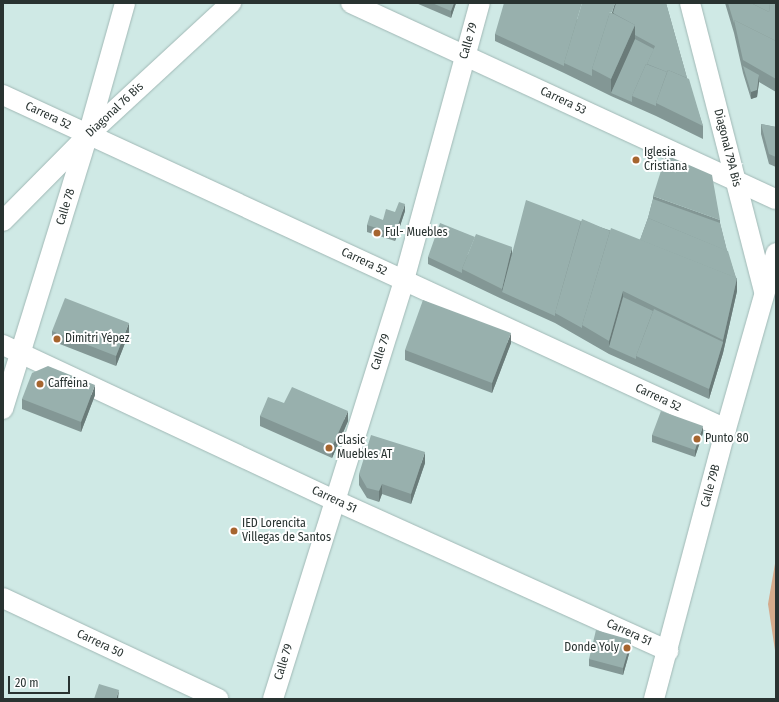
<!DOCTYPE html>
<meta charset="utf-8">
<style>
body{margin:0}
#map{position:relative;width:779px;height:702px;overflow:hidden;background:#cfe9e5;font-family:"Fira Sans Condensed",sans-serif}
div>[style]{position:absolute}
.green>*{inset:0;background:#d5ab8c}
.roads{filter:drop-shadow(0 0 1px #a0b8b5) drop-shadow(0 0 1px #a0b8b5)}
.minor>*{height:20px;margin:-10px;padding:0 10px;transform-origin:10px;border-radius:10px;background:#fff}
.wall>*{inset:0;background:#839795}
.shaded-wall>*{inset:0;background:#6a7b79}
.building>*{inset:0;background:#98b0ad}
.dots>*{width:11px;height:11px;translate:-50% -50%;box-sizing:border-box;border:2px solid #fff;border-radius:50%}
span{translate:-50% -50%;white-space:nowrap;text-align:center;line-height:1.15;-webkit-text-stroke:4px #fff;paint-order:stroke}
.street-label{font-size:12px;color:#293331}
.poi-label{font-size:12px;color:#293331}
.left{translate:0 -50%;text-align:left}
.right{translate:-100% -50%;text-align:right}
.frame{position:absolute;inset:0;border:4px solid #293331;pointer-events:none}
.scale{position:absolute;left:8px;top:676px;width:62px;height:18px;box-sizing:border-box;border:2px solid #293331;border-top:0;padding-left:5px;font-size:12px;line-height:14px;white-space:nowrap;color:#293331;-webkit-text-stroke:3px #fff;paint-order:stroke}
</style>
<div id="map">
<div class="green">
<i style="clip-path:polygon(776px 558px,776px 657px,768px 604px)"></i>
</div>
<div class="roads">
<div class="minor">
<i style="left:351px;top:3px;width:468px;rotate:24.8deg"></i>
<i style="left:690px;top:3px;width:298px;rotate:75.6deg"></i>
<i style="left:3px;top:95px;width:796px;rotate:24.8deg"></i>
<i style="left:3px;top:221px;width:121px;rotate:-45.3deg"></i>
<i style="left:88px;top:135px;width:195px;rotate:-42.7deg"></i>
<i style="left:3px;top:345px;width:365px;rotate:25.1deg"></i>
<i style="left:334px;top:500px;width:367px;rotate:24.3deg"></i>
<i style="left:3px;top:409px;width:287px;rotate:-72.8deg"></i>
<i style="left:88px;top:135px;width:137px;rotate:-74.3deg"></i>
<i style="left:3px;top:598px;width:238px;rotate:25.1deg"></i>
<i style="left:273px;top:699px;width:439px;rotate:-72.6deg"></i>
<i style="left:404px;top:280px;width:287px;rotate:-74.7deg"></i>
<i style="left:654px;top:699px;width:279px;rotate:-75.1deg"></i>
<i style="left:726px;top:429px;width:183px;rotate:-74.1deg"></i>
</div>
</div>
<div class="wall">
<i style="clip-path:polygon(416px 3px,456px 3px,451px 18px)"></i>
<i style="clip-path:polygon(666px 3px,687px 78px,703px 126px,703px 139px,656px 116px,611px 96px,564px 73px,495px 41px,495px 34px)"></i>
<i style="clip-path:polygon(725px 3px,776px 3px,776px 92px,759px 82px,757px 97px,751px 99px,743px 73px,734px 33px)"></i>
<i style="clip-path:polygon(761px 124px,776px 127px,776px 167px,769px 164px,761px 134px)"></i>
<i style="clip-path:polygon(653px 196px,720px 220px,720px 223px,727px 251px,736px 278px,737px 278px,737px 291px,723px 353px,709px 399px,636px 366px,609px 354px,555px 323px,502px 299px,462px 280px,428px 264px,428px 257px,512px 253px,581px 221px,640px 240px,648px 218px,653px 199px)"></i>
<i style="clip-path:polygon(405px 211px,395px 241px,367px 232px,367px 225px,383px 220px,395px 212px)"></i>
<i style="clip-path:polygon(52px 331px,129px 333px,116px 366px,52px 341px)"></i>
<i style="clip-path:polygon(511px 343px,492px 393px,405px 360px,405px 350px)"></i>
<i style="clip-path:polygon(95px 395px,81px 432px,22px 409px,22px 399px)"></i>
<i style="clip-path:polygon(284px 403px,348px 421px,332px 458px,260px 426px,260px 416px)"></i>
<i style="clip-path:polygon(703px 433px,695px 457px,652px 442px,652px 435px)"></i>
<i style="clip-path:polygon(425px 463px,411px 504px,382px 494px,379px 502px,367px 498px,359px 485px,359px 474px)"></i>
<i style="clip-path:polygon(631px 647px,623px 675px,589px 666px,589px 659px)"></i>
</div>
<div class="shaded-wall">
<i style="clip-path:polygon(454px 3px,456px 3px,451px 18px,451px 11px)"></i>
<i style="clip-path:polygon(615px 3px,618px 3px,594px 70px)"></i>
<i style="clip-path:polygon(635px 25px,635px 42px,611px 93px,611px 79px)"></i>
<i style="clip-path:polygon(759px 75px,759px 82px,757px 97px,751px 99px,751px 92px)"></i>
<i style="clip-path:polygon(405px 204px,405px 211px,395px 241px,395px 234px)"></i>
<i style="clip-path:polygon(512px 247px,512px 258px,502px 292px,502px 289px)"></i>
<i style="clip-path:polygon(737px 278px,737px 291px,723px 353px,709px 399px,709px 389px,723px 342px,723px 340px)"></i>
<i style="clip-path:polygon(623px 291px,623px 304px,609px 347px,609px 341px)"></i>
<i style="clip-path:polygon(129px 323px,129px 333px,116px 366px,116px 356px)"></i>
<i style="clip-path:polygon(511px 333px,511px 343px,492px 393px,492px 383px)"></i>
<i style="clip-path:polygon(95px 385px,95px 395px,81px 432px,81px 422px)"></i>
<i style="clip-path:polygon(348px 411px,348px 421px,332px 458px,332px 447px)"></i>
<i style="clip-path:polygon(703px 426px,703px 433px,695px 457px,695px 450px)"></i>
<i style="clip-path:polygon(425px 452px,425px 463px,411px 504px,411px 494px)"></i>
<i style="clip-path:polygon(382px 484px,382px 494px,379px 502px,379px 491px)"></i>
<i style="clip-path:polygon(4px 601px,4px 608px,3px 612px,3px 605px)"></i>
<i style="clip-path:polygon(631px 640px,631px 647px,623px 675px,623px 668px)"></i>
<i style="clip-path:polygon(119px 690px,118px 699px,116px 699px)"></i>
</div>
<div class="building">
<i style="clip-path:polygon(432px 3px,454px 3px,451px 11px)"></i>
<i style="clip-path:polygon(504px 3px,582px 3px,564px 63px,564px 66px,495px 34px)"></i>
<i style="clip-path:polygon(582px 3px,615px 3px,612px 12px,610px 12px,592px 69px,592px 76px,564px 63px)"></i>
<i style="clip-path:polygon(616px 3px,666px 3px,687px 78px,668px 70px,667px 72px,647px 64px,655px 46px,635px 35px,635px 25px,613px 13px)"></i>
<i style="clip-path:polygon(728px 3px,751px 3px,769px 12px,770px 3px,776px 3px,776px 41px,734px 20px,734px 23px)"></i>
<i style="clip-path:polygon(751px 3px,770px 3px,769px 12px)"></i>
<i style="clip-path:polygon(610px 12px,635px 25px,611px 79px,592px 69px)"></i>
<i style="clip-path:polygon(734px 20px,776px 41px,776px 52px,775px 55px,776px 56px,776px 79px,743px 60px)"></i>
<i style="clip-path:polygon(635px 39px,654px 49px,647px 64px,646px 64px,632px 96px,632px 102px,611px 93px)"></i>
<i style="clip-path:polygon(646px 64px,667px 72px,656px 103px,656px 106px,632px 96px)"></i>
<i style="clip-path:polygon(743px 66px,759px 75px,757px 90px,751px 92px)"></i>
<i style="clip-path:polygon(668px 70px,689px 79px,703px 126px,656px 103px)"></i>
<i style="clip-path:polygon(761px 124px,776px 127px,776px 157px,769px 154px)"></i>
<i style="clip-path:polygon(666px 155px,712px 175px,720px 220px,653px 196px)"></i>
<i style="clip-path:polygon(653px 199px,720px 223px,727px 251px,648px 218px)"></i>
<i style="clip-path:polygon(526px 200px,581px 221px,555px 313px,555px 316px,502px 292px)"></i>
<i style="clip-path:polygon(399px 202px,405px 204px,395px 234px,367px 225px,370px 215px,383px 220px,386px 209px,395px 212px)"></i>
<i style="clip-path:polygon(648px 218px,728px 251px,736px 278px,640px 240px)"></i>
<i style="clip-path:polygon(582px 219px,610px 231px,582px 325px,582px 328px,555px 313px)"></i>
<i style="clip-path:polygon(440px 223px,475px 237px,462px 269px,462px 273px,428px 257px)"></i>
<i style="clip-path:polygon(611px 228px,737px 278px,723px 340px,623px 291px,609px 341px,582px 325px)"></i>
<i style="clip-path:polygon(476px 234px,512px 247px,502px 289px,462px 269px)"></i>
<i style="clip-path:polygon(623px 297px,653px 311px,636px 356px,636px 359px,609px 347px)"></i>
<i style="clip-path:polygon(65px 298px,129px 323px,116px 356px,52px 331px)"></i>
<i style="clip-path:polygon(423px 300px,511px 333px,492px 383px,405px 350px)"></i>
<i style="clip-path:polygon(654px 309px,723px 342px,709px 389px,636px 356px)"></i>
<i style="clip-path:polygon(48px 366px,95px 385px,81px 422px,22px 399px,32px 373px)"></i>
<i style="clip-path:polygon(292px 387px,348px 411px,332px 447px,260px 416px,268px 397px,284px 403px)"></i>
<i style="clip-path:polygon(661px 411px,703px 426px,695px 450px,652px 435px)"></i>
<i style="clip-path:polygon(371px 435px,425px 452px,411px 494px,382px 484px,379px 491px,367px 488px,359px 474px)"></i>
<i style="clip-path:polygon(596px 630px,631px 640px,623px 668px,589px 659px)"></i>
<i style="clip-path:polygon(99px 684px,119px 690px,116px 699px,94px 699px)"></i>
</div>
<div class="dots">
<i style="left:636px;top:160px;background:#a6652f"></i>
<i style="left:377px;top:233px;background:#a6652f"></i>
<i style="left:57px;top:339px;background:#a6652f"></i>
<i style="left:40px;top:384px;background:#a6652f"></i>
<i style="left:697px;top:439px;background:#a6652f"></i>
<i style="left:329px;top:448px;background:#a6652f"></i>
<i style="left:234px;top:531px;background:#a6652f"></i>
<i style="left:627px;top:648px;background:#a6652f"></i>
</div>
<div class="street-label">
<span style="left:469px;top:41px;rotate:-74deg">Calle 79</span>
<span style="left:563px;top:101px;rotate:25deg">Carrera 53</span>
<span style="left:115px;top:110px;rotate:-43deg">Diagonal 76 Bis</span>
<span style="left:48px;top:116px;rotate:25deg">Carrera 52</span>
<span style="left:727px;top:148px;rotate:76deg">Diagonal 79A Bis</span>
<span style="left:66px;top:207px;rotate:-73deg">Calle 78</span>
<span style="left:364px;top:262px;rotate:25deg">Carrera 52</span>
<span style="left:381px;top:352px;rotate:-72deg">Calle 79</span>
<span style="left:658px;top:398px;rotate:25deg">Carrera 52</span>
<span style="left:711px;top:486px;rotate:-75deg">Calle 79B</span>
<span style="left:334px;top:500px;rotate:25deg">Carrera 51</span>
<span style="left:629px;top:633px;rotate:24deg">Carrera 51</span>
<span style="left:100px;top:644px;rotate:25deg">Carrera 50</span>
<span style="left:284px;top:662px;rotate:-73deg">Calle 79</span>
</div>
<div class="poi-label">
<span class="left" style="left:644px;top:160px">Iglesia<br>Cristiana</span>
<span class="left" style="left:385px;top:233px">Ful- Muebles</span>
<span class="left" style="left:65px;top:339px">Dimitri Yépez</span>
<span class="left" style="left:48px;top:384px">Caffeina</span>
<span class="left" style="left:705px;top:439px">Punto 80</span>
<span class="left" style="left:337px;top:448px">Clasic<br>Muebles AT</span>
<span class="left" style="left:242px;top:531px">IED Lorencita<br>Villegas de Santos</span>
<span class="right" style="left:619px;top:648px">Donde Yoly</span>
</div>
<div class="frame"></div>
<div class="scale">20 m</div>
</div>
